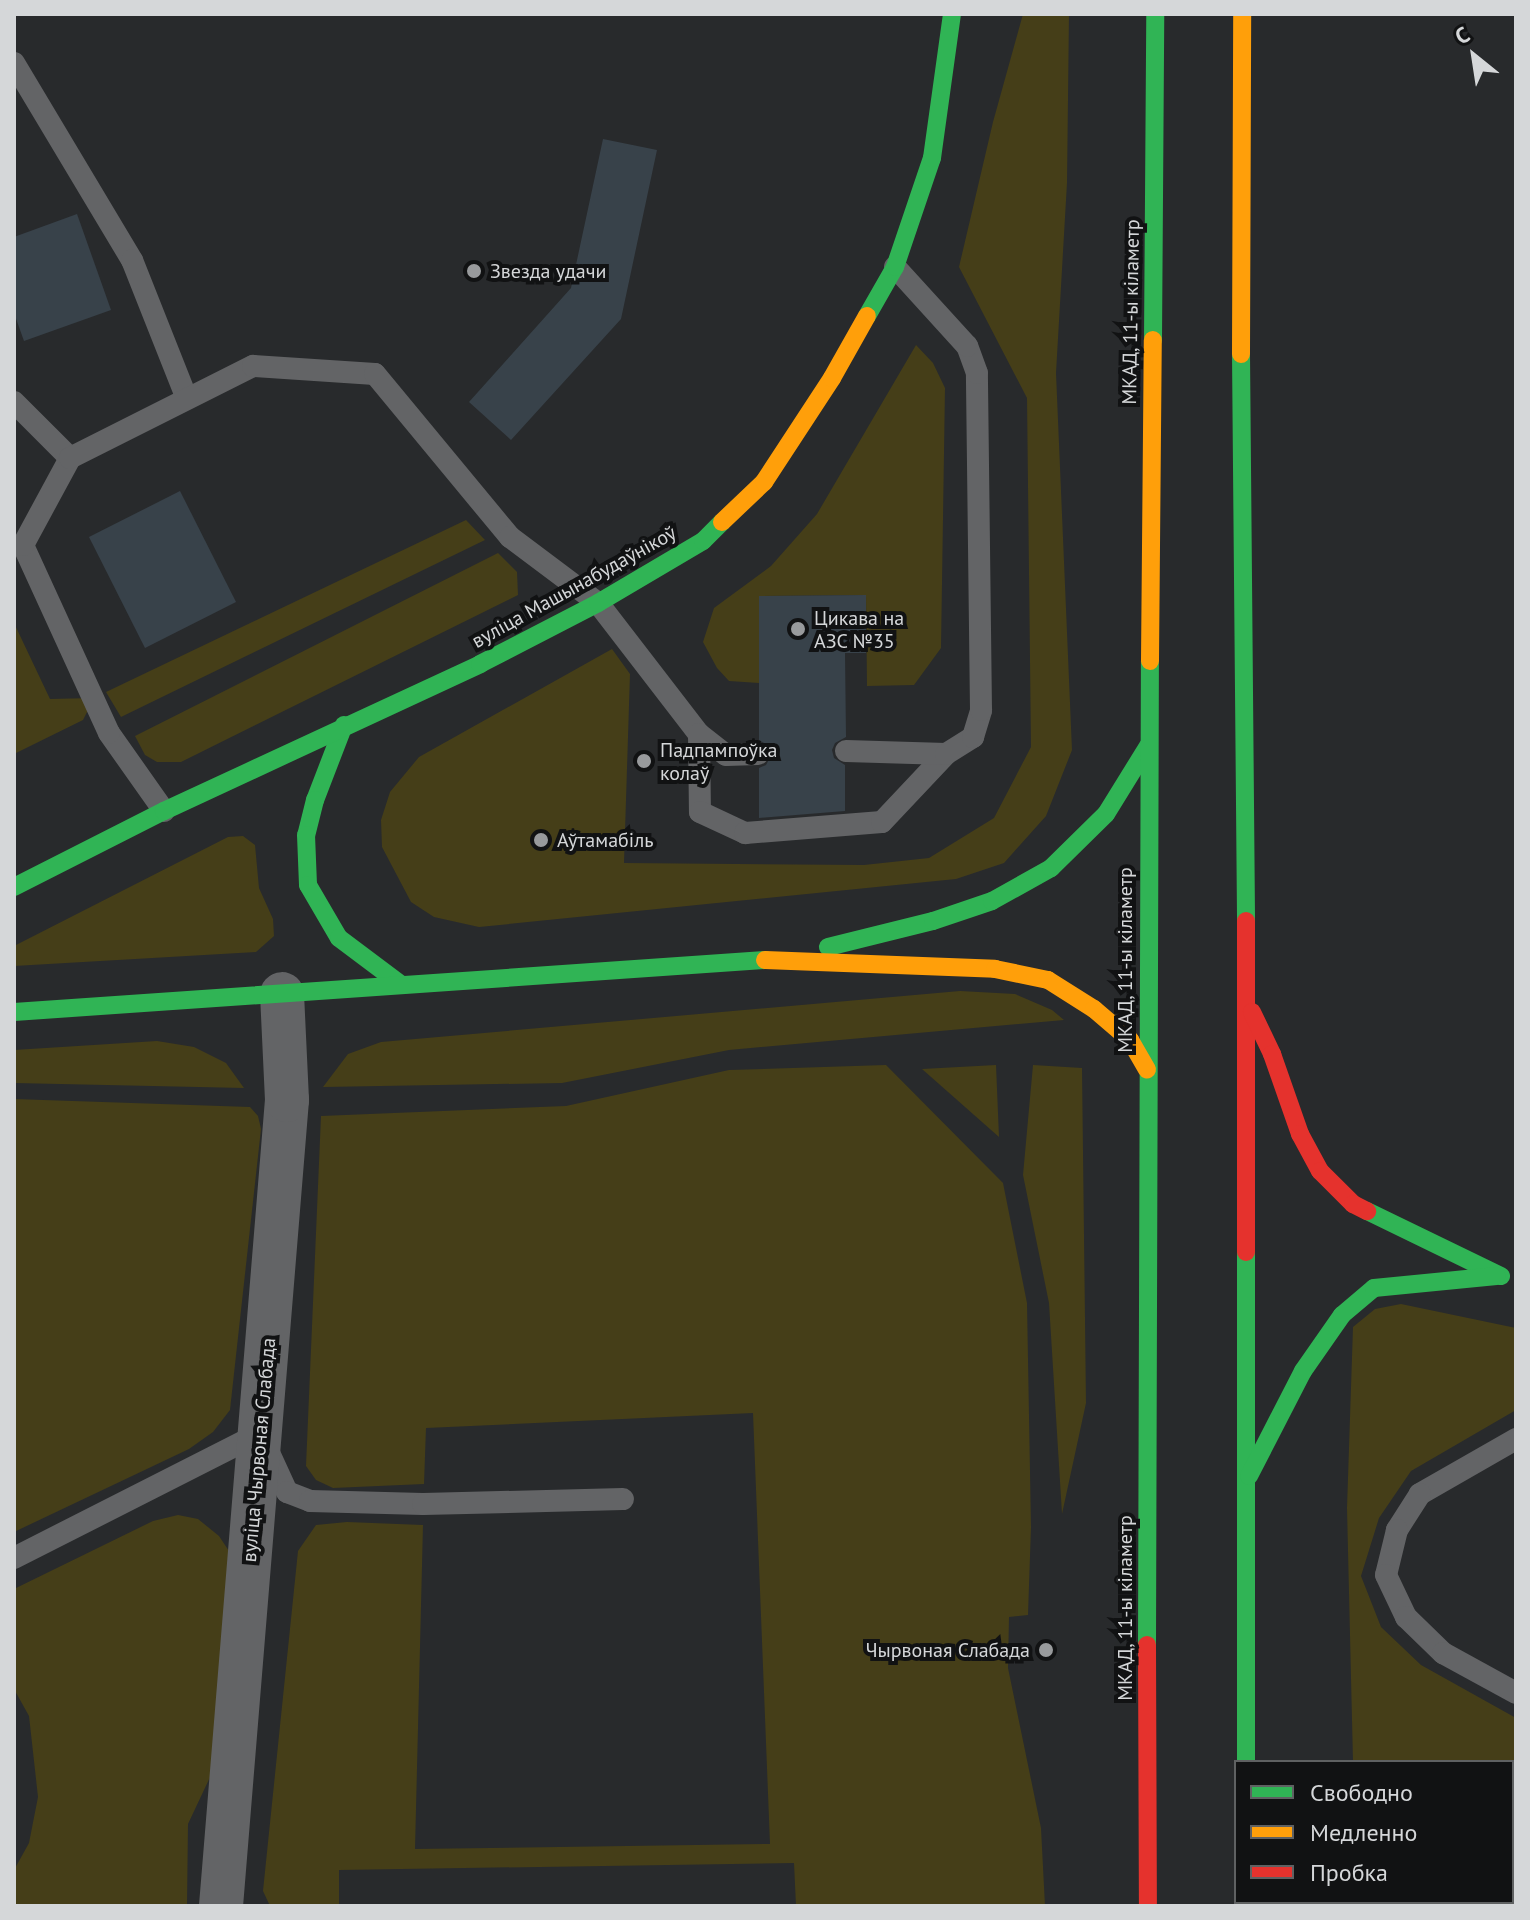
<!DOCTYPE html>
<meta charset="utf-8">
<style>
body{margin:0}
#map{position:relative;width:1530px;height:1920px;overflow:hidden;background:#282a2c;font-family:"PT Sans",sans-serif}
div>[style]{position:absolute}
.green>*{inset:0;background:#453e18}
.building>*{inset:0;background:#38424a}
.lane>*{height:22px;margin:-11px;padding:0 11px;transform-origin:11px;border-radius:11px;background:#636466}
.street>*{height:44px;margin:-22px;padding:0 22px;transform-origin:22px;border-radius:22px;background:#636466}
.fast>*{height:18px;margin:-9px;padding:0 9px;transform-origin:9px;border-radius:9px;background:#30b455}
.slow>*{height:18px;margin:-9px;padding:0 9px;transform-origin:9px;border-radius:9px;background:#ff9f0a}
.jam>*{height:18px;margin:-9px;padding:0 9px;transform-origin:9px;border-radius:9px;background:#e5322d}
.dots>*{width:22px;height:22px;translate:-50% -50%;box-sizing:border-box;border:4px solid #111213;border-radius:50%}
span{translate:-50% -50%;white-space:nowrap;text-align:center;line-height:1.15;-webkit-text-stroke:8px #111213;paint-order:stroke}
.poi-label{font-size:20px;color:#d5d7d9}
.left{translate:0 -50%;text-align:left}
.right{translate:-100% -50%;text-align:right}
.street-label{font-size:20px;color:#d5d7d9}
.frame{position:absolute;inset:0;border:16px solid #d5d7d9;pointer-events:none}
.legend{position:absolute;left:1234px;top:1760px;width:280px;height:144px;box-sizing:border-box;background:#111213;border:2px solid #5f6162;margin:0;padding:10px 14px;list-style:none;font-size:24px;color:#d5d7d9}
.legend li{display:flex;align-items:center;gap:16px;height:40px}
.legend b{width:40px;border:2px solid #5f6162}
.north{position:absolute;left:1434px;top:16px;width:80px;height:80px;-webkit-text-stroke:6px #111213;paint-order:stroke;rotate:330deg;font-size:22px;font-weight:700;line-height:32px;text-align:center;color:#d5d7d9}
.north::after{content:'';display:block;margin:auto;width:28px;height:36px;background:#d5d7d9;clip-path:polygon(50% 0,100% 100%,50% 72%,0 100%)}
</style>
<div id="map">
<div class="green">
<i style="clip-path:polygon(1023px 14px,1069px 14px,1067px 183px,1056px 373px,1072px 750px,1046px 816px,1004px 863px,956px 879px,479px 927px,434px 917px,411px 902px,382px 847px,381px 820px,390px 792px,419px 757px,612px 649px,630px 674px,624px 863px,864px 865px,929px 858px,994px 818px,1031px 747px,1027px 398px,959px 267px,993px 122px)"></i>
<i style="clip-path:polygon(916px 345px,933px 363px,945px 388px,941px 648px,914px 685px,867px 686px,866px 595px,759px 596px,759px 683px,729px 681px,717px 668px,703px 642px,714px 608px,771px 566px,817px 514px)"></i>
<i style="clip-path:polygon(466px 520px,485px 540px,121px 717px,106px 692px)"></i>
<i style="clip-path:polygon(498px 553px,517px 572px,518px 595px,181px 762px,157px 762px,145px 755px,135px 736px)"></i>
<i style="clip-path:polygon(14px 623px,50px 699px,94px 698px,83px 720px,14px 754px)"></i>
<i style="clip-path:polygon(243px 836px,255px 845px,259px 888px,273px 919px,274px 936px,256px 952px,14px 966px,14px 946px,228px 837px)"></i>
<i style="clip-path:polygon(960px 991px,1015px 994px,1052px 1010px,1064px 1020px,729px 1050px,562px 1083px,323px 1087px,348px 1054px,381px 1042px)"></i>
<i style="clip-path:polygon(157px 1041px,194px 1047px,226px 1063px,244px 1088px,14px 1083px,14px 1050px)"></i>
<i style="clip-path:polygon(886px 1065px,1003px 1183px,1027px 1303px,1031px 1527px,1028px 1615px,1009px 1617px,1008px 1668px,1041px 1828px,1045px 1906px,796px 1906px,794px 1863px,339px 1870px,339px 1906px,270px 1906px,263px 1891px,298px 1551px,316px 1525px,347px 1522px,423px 1525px,415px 1849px,770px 1844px,753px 1413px,426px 1428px,424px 1484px,333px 1488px,316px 1480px,306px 1466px,321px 1116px,566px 1106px,729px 1070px)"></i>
<i style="clip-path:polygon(996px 1065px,999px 1137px,922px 1069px)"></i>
<i style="clip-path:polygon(1033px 1065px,1082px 1068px,1086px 1403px,1062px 1514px,1049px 1303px,1023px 1175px)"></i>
<i style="clip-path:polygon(14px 1099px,250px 1107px,258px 1116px,261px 1129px,230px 1410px,213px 1432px,189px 1449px,14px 1532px)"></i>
<i style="clip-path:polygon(1401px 1304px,1516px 1328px,1516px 1410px,1411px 1471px,1379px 1518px,1361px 1576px,1381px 1627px,1421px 1665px,1516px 1718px,1516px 1906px,1355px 1906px,1355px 1902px,1512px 1902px,1512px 1762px,1353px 1762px,1347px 1508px,1353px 1327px,1375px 1309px)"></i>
<i style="clip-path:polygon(178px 1515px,198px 1519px,219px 1536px,233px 1557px,220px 1756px,188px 1824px,187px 1906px,14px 1906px,14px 1870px,29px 1843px,38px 1797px,29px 1716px,14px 1689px,14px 1589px,153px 1521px)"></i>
</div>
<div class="building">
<i style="clip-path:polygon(603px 139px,657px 150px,621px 319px,511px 440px,469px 402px,571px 288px)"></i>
<i style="clip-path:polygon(77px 214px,111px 310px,24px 341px,14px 313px,14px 237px)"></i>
<i style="clip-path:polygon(180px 491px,236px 602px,145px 648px,89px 537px)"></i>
<i style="clip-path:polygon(866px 595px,866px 653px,845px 653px,846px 737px,835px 743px,832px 750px,834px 758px,845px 765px,845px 811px,759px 818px,759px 768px,766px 765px,772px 754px,769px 746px,759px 740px,759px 596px)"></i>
</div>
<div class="lane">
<i style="left:14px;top:63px;width:230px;rotate:59.1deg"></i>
<i style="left:132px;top:260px;width:149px;rotate:68.4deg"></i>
<i style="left:14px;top:402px;width:79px;rotate:45deg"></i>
<i style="left:699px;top:734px;width:78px;rotate:89.3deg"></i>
<i style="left:700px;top:812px;width:50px;rotate:25deg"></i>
<i style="left:745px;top:833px;width:137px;rotate:-4.6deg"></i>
<i style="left:882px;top:822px;width:93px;rotate:-46.7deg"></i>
<i style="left:846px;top:751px;width:100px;rotate:1.7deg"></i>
<i style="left:946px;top:754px;width:32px;rotate:-32deg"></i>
<i style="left:973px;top:737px;width:28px;rotate:-73deg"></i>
<i style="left:981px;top:710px;width:337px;rotate:-90.7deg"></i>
<i style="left:977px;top:373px;width:29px;rotate:-110deg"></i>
<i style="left:967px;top:346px;width:107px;rotate:-132.3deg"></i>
<i style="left:164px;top:811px;width:95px;rotate:-125.2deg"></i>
<i style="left:109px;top:733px;width:207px;rotate:-114.6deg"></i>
<i style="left:23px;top:545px;width:99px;rotate:-61.6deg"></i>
<i style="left:70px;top:458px;width:205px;rotate:-26.7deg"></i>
<i style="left:253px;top:366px;width:122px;rotate:3.8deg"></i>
<i style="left:375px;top:374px;width:212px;rotate:50.4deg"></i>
<i style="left:510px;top:537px;width:110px;rotate:36.9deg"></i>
<i style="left:598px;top:603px;width:165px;rotate:52.4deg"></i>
<i style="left:699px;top:734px;width:34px;rotate:38deg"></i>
<i style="left:726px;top:755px;width:32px;rotate:-2deg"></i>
<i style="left:1516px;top:1439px;width:111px;rotate:150.2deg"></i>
<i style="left:1420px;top:1494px;width:43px;rotate:122.6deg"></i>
<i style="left:1397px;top:1530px;width:46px;rotate:103.7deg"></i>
<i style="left:1386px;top:1575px;width:47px;rotate:64.5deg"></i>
<i style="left:1406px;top:1617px;width:52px;rotate:44.2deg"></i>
<i style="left:1443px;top:1653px;width:83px;rotate:28.7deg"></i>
<i style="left:14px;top:1558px;width:276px;rotate:-26.9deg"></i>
<i style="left:260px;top:1433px;width:65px;rotate:65.4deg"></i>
<i style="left:287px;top:1492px;width:25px;rotate:21deg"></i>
<i style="left:310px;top:1501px;width:113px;rotate:1.5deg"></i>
<i style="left:423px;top:1504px;width:200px;rotate:-1.4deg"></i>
</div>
<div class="street">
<i style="left:221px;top:1906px;width:809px;rotate:-85.32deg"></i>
<i style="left:287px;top:1100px;width:106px;rotate:-92.7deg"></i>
</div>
<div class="fast">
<i style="left:867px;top:316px;width:56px;rotate:-60.3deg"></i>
<i style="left:895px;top:267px;width:115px;rotate:-71.3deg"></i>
<i style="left:932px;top:158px;width:145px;rotate:-82.1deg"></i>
<i style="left:1153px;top:340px;width:326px;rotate:-89.6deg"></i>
<i style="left:1241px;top:354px;width:567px;rotate:89.49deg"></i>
<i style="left:344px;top:725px;width:80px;rotate:111.1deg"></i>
<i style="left:315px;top:800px;width:36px;rotate:104deg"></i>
<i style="left:306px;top:835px;width:50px;rotate:87.7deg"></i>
<i style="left:308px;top:885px;width:61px;rotate:59.7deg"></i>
<i style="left:339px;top:938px;width:75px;rotate:36.9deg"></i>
<i style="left:14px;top:887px;width:168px;rotate:-26.9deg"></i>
<i style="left:164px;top:811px;width:349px;rotate:-24.9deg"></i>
<i style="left:480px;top:664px;width:133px;rotate:-27.3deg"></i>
<i style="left:598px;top:603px;width:122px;rotate:-30.6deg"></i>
<i style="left:703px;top:541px;width:27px;rotate:-45deg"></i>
<i style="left:828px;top:947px;width:108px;rotate:-13.9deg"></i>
<i style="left:933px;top:921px;width:62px;rotate:-18.7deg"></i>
<i style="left:992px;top:901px;width:68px;rotate:-29.2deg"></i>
<i style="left:1051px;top:868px;width:77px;rotate:-44.5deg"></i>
<i style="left:1106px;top:814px;width:80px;rotate:-58.3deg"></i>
<i style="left:14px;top:1012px;width:753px;rotate:-3.96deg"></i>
<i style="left:1367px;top:1211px;width:149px;rotate:25.9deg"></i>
<i style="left:1246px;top:1252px;width:510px;rotate:90deg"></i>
<i style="left:1249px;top:1476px;width:118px;rotate:-62.8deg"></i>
<i style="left:1303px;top:1371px;width:68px;rotate:-55.1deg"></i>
<i style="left:1342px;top:1315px;width:42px;rotate:-40.2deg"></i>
<i style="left:1374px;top:1288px;width:123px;rotate:-5.6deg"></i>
<i style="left:1147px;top:1645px;width:984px;rotate:-89.83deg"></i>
<i style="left:1245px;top:1902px;width:4px;rotate:90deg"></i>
</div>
<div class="slow">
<i style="left:1241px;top:354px;width:340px;rotate:-89.8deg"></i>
<i style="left:722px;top:522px;width:58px;rotate:-43.6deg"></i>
<i style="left:764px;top:482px;width:124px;rotate:-56.8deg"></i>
<i style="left:832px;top:378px;width:71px;rotate:-60.6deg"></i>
<i style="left:1150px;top:661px;width:321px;rotate:-89.5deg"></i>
<i style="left:765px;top:960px;width:230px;rotate:2.2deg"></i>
<i style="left:995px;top:969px;width:54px;rotate:11.7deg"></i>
<i style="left:1048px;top:980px;width:54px;rotate:32.2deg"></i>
<i style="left:1094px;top:1009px;width:48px;rotate:40.7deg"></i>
<i style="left:1130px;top:1040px;width:34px;rotate:60deg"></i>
</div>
<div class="jam">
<i style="left:1246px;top:921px;width:331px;rotate:90deg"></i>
<i style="left:1252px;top:1012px;width:47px;rotate:64.5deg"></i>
<i style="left:1272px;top:1054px;width:85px;rotate:70.7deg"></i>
<i style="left:1300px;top:1134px;width:42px;rotate:61.6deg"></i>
<i style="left:1320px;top:1171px;width:47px;rotate:45deg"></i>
<i style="left:1353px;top:1204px;width:16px;rotate:27deg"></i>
<i style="left:1147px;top:1645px;width:261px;rotate:89.8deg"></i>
</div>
<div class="dots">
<i style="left:474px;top:271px;background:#989a9c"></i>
<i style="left:798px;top:629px;background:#989a9c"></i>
<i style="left:644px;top:761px;background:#989a9c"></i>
<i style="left:541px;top:840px;background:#989a9c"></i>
<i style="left:1046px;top:1650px;background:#989a9c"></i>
</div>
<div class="poi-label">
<span class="left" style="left:490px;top:271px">Звезда удачи</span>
<span class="left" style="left:814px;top:630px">Цикава на<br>АЗС №35</span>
<span class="left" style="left:660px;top:762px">Падпампоўка<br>колаў</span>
<span class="left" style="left:557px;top:840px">Аўтамабіль</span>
<span class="right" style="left:1030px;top:1650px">Чырвоная Слабада</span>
</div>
<div class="street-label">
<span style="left:1131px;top:312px;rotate:-89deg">МКАД, 11-ы кіламетр</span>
<span style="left:574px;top:587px;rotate:-29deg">вуліца Машынабудаўнікоў</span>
<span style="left:1125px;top:960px;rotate:-90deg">МКАД, 11-ы кіламетр</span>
<span style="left:259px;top:1450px;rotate:-85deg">вуліца Чырвоная Слабада</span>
<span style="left:1125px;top:1608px;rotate:-90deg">МКАД, 11-ы кіламетр</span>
</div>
<div class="frame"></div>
<ul class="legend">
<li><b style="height:10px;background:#30b455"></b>Свободно</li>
<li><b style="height:10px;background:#ff9f0a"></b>Медленно</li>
<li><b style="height:10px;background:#e5322d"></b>Пробка</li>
</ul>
<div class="north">С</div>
</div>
